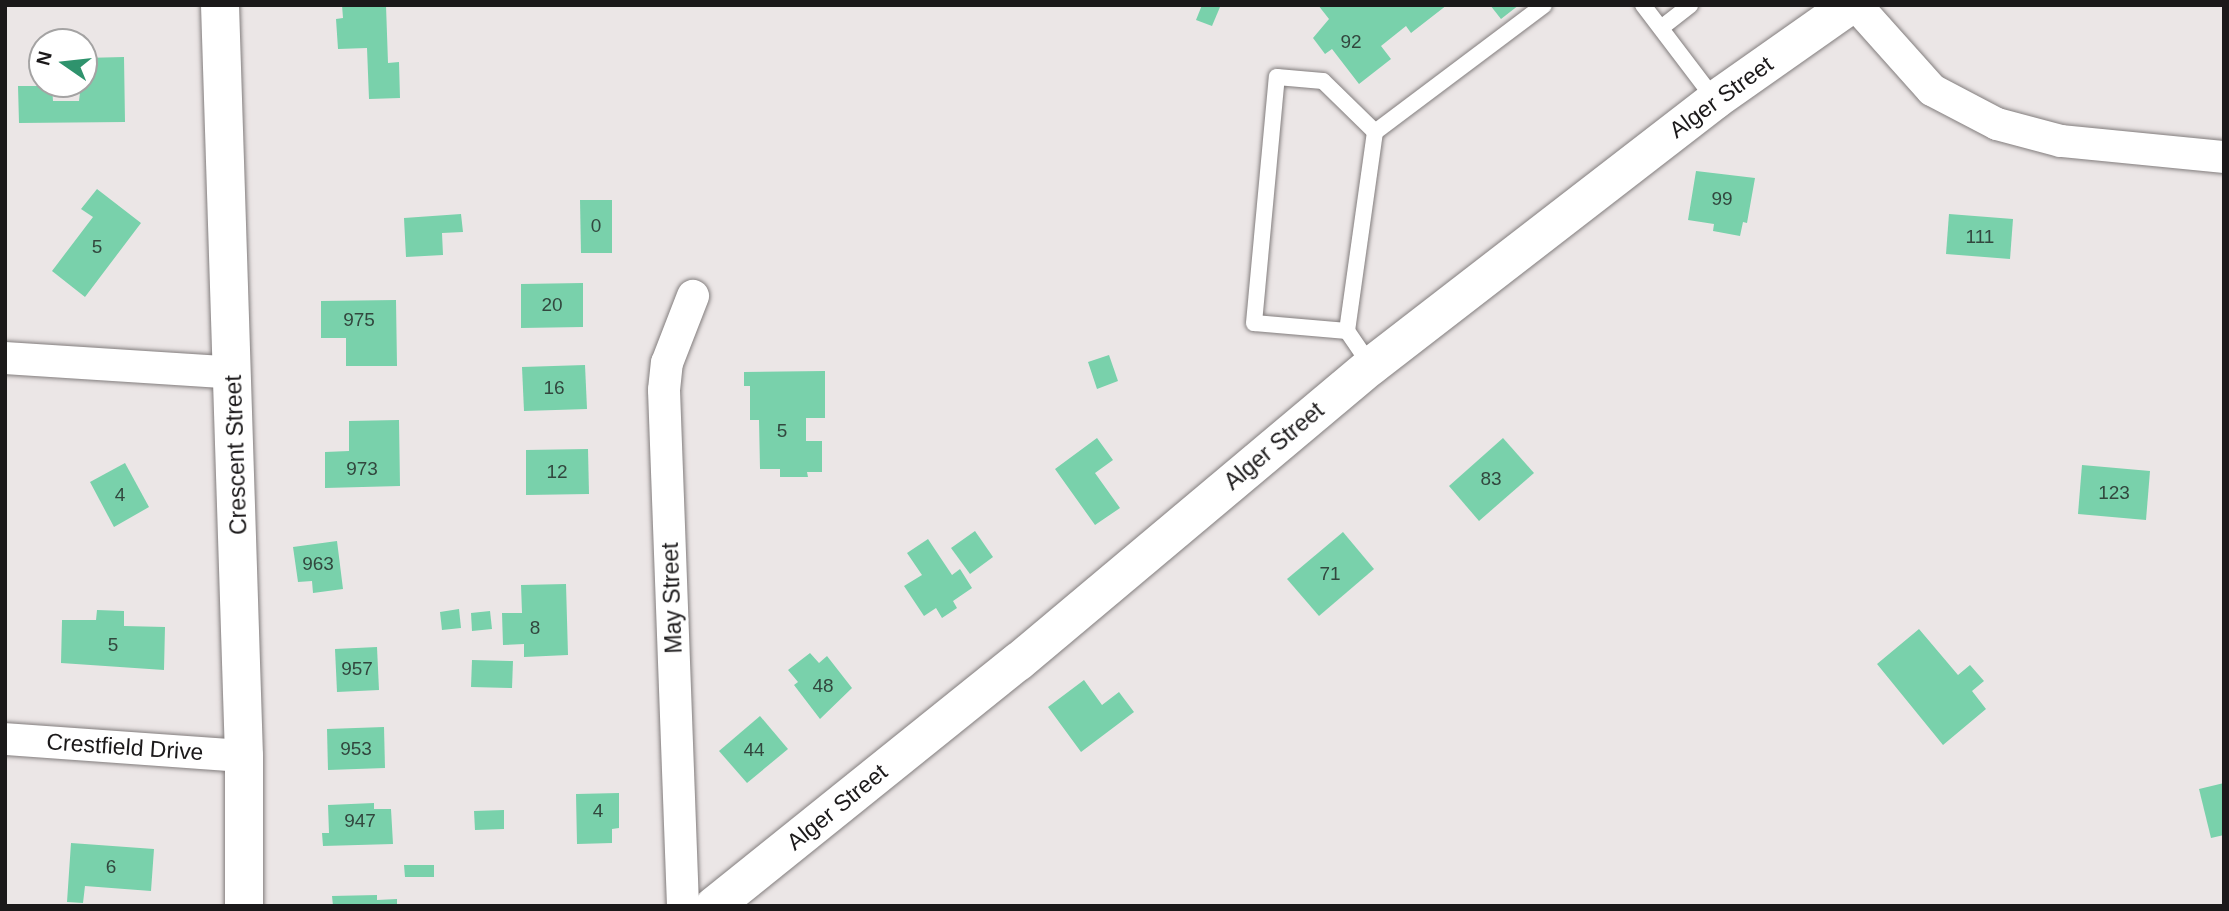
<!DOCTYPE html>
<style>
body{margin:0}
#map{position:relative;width:2229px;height:911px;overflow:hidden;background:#ebe6e6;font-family:Arial,sans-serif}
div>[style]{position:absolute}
.building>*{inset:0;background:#79d1ab}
.roads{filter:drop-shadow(0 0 2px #827d7d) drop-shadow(0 0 2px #827d7d)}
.lane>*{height:16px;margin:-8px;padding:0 8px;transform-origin:8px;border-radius:8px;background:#fff}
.street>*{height:32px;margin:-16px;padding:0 16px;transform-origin:16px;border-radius:16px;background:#fff}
.secondary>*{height:38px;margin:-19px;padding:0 19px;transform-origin:19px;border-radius:19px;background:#fff}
span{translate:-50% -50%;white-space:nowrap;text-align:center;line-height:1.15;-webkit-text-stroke:5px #fff;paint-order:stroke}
.number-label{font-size:19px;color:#32473e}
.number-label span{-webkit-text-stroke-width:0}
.street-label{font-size:23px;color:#1b191a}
.frame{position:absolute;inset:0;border:7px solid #1b191a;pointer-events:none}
.north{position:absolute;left:28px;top:28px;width:70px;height:70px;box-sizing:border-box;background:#fff;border:2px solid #a4a3a3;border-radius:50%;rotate:284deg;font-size:19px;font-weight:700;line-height:28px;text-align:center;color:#1b191a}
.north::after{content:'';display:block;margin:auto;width:24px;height:32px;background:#2f936d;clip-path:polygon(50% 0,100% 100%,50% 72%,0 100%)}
</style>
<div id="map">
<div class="building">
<i style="clip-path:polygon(342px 5px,386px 5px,388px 63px,399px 62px,400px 98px,369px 99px,367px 48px,338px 49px,336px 19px,343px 18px)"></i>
<i style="clip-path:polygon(1202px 5px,1220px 7px,1212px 26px,1196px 20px)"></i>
<i style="clip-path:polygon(1318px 5px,1447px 5px,1411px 33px,1406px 26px,1381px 46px,1391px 59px,1359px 84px,1332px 49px,1325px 54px,1313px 38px,1329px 19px)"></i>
<i style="clip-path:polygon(1490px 5px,1519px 5px,1501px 19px)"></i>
<i style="clip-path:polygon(124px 57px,125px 122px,19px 123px,18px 86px,52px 86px,53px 101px,79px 101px,84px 58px)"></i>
<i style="clip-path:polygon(1696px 171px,1755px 178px,1747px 223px,1743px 222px,1740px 236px,1713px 231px,1714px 224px,1688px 220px)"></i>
<i style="clip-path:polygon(97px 189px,141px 223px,85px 297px,52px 271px,93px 217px,81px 209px)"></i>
<i style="clip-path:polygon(580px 200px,612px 200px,612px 253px,581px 253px)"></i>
<i style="clip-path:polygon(461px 214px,463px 232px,442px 233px,443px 255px,406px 257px,404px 218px)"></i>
<i style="clip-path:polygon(1949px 214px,2013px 219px,2010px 259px,1946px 254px)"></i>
<i style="clip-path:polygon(583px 283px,583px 327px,521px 328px,521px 284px)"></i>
<i style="clip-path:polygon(396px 300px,397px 366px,346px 366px,346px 338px,321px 338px,321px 301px)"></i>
<i style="clip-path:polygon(1109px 355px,1118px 381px,1097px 389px,1088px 362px)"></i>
<i style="clip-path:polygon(585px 365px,587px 409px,524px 411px,522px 367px)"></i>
<i style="clip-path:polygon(825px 371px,825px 418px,806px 418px,806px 441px,822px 441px,822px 472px,807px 472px,808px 477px,780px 477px,780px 469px,760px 469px,759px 420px,750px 420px,750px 386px,744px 386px,744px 372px)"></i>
<i style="clip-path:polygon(399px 420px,400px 486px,325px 488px,325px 452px,349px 451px,349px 421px)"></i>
<i style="clip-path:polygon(1097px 438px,1113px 460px,1095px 473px,1120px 508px,1095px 525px,1055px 469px)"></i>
<i style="clip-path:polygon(1503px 438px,1534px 473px,1479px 521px,1449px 486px)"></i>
<i style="clip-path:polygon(588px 449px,589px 494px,526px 495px,526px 450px)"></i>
<i style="clip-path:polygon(125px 463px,149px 507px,114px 527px,90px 482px)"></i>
<i style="clip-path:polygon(2082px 465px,2150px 471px,2146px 520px,2078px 514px)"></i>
<i style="clip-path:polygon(975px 531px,993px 557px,970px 574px,951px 548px)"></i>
<i style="clip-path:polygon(1343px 532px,1374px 569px,1319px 616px,1287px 579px)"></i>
<i style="clip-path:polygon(928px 539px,952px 575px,960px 569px,972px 588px,953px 601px,957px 608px,942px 618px,936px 608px,924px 616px,904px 586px,922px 575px,907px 553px)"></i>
<i style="clip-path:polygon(337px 541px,343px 589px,313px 593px,312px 581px,298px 582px,293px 547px)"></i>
<i style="clip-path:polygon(566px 584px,568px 655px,524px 657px,524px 644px,503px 645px,502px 613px,522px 613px,521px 585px)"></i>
<i style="clip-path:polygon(459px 609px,461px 628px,442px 630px,440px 612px)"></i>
<i style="clip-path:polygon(97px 610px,124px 611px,124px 626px,165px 627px,164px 670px,61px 663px,62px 620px,96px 620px)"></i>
<i style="clip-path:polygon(490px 611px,492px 629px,472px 631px,471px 613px)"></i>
<i style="clip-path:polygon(1919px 629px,1958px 675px,1970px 665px,1984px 681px,1972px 691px,1986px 709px,1943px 745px,1877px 664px)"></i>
<i style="clip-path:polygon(377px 647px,379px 690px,337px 692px,335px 649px)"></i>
<i style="clip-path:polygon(810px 653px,819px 663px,827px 656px,852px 688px,820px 719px,794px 685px,798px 682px,788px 670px)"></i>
<i style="clip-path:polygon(472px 660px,513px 661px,512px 688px,471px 687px)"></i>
<i style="clip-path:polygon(1084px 680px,1102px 705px,1119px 692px,1134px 712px,1081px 752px,1048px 707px)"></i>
<i style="clip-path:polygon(760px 716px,788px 749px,747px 783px,719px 751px)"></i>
<i style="clip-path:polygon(384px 727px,385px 768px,328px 770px,327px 729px)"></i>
<i style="clip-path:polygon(2224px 783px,2224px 835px,2211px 838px,2199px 789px)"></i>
<i style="clip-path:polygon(619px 793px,619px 828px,612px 829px,612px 843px,577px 844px,576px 794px)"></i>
<i style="clip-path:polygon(374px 803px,374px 809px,391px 809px,393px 844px,323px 846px,322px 833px,329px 833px,328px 805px)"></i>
<i style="clip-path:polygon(504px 810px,504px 829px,475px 830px,474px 811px)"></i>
<i style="clip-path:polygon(71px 843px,154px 849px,151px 891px,85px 886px,83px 903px,67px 902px)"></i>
<i style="clip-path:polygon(404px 865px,434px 865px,434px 877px,405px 877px)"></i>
<i style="clip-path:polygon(377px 895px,377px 900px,397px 899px,397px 906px,333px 906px,332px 896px)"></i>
</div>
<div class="roads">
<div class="lane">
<i style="left:1643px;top:5px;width:119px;rotate:52.8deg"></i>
<i style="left:1661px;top:28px;width:37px;rotate:-38deg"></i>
<i style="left:1347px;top:331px;width:93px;rotate:-175.1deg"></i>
<i style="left:1254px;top:323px;width:247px;rotate:-84.7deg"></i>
<i style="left:1277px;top:77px;width:46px;rotate:5deg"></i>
<i style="left:1323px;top:81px;width:73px;rotate:44.4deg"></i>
<i style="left:1371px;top:366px;width:42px;rotate:-124.4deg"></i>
<i style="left:1347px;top:331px;width:201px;rotate:-82deg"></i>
<i style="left:1375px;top:132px;width:211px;rotate:-36.9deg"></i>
</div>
<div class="street">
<i style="left:1856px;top:5px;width:114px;rotate:48.2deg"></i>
<i style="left:1932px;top:90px;width:73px;rotate:27.6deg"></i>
<i style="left:1997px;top:124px;width:66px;rotate:14.9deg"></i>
<i style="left:2061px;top:141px;width:164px;rotate:5.6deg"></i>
<i style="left:5px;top:358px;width:229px;rotate:3.7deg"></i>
<i style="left:5px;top:739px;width:240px;rotate:4.1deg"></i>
<i style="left:683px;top:906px;width:516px;rotate:-92.11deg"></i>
<i style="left:664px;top:390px;width:27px;rotate:-84deg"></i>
<i style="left:667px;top:363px;width:72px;rotate:-68.8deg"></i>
</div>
<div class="secondary">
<i style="left:220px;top:5px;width:751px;rotate:88.17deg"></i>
<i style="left:244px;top:756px;width:150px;rotate:90deg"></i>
<i style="left:714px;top:906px;width:390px;rotate:-38.8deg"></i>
<i style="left:1018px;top:662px;width:461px;rotate:-40deg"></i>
<i style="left:1371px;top:366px;width:435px;rotate:-37.7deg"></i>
<i style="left:1715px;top:100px;width:165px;rotate:-35.1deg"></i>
</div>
</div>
<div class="number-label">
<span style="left:1351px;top:42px">92</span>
<span style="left:1722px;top:199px">99</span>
<span style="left:596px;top:226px">0</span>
<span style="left:1980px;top:237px">111</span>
<span style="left:97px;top:247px">5</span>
<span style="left:552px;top:305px">20</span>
<span style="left:359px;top:320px">975</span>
<span style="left:554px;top:388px">16</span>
<span style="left:782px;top:431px">5</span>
<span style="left:362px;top:469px">973</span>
<span style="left:557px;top:472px">12</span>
<span style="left:1491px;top:479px">83</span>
<span style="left:2114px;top:493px">123</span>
<span style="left:120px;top:495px">4</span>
<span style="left:318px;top:564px">963</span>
<span style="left:1330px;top:574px">71</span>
<span style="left:535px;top:628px">8</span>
<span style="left:113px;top:645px">5</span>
<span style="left:357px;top:669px">957</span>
<span style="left:823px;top:686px">48</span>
<span style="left:356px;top:749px">953</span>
<span style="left:754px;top:750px">44</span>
<span style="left:598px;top:811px">4</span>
<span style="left:360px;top:821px">947</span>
<span style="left:111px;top:867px">6</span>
</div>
<div class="street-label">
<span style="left:1721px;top:97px;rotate:-36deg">Alger Street</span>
<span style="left:1274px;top:446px;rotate:-40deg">Alger Street</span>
<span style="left:236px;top:455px;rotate:-92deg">Crescent Street</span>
<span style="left:672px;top:598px;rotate:-92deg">May Street</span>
<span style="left:125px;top:747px;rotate:4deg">Crestfield Drive</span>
<span style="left:837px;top:807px;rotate:-39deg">Alger Street</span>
</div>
<div class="frame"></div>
<div class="north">N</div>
</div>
